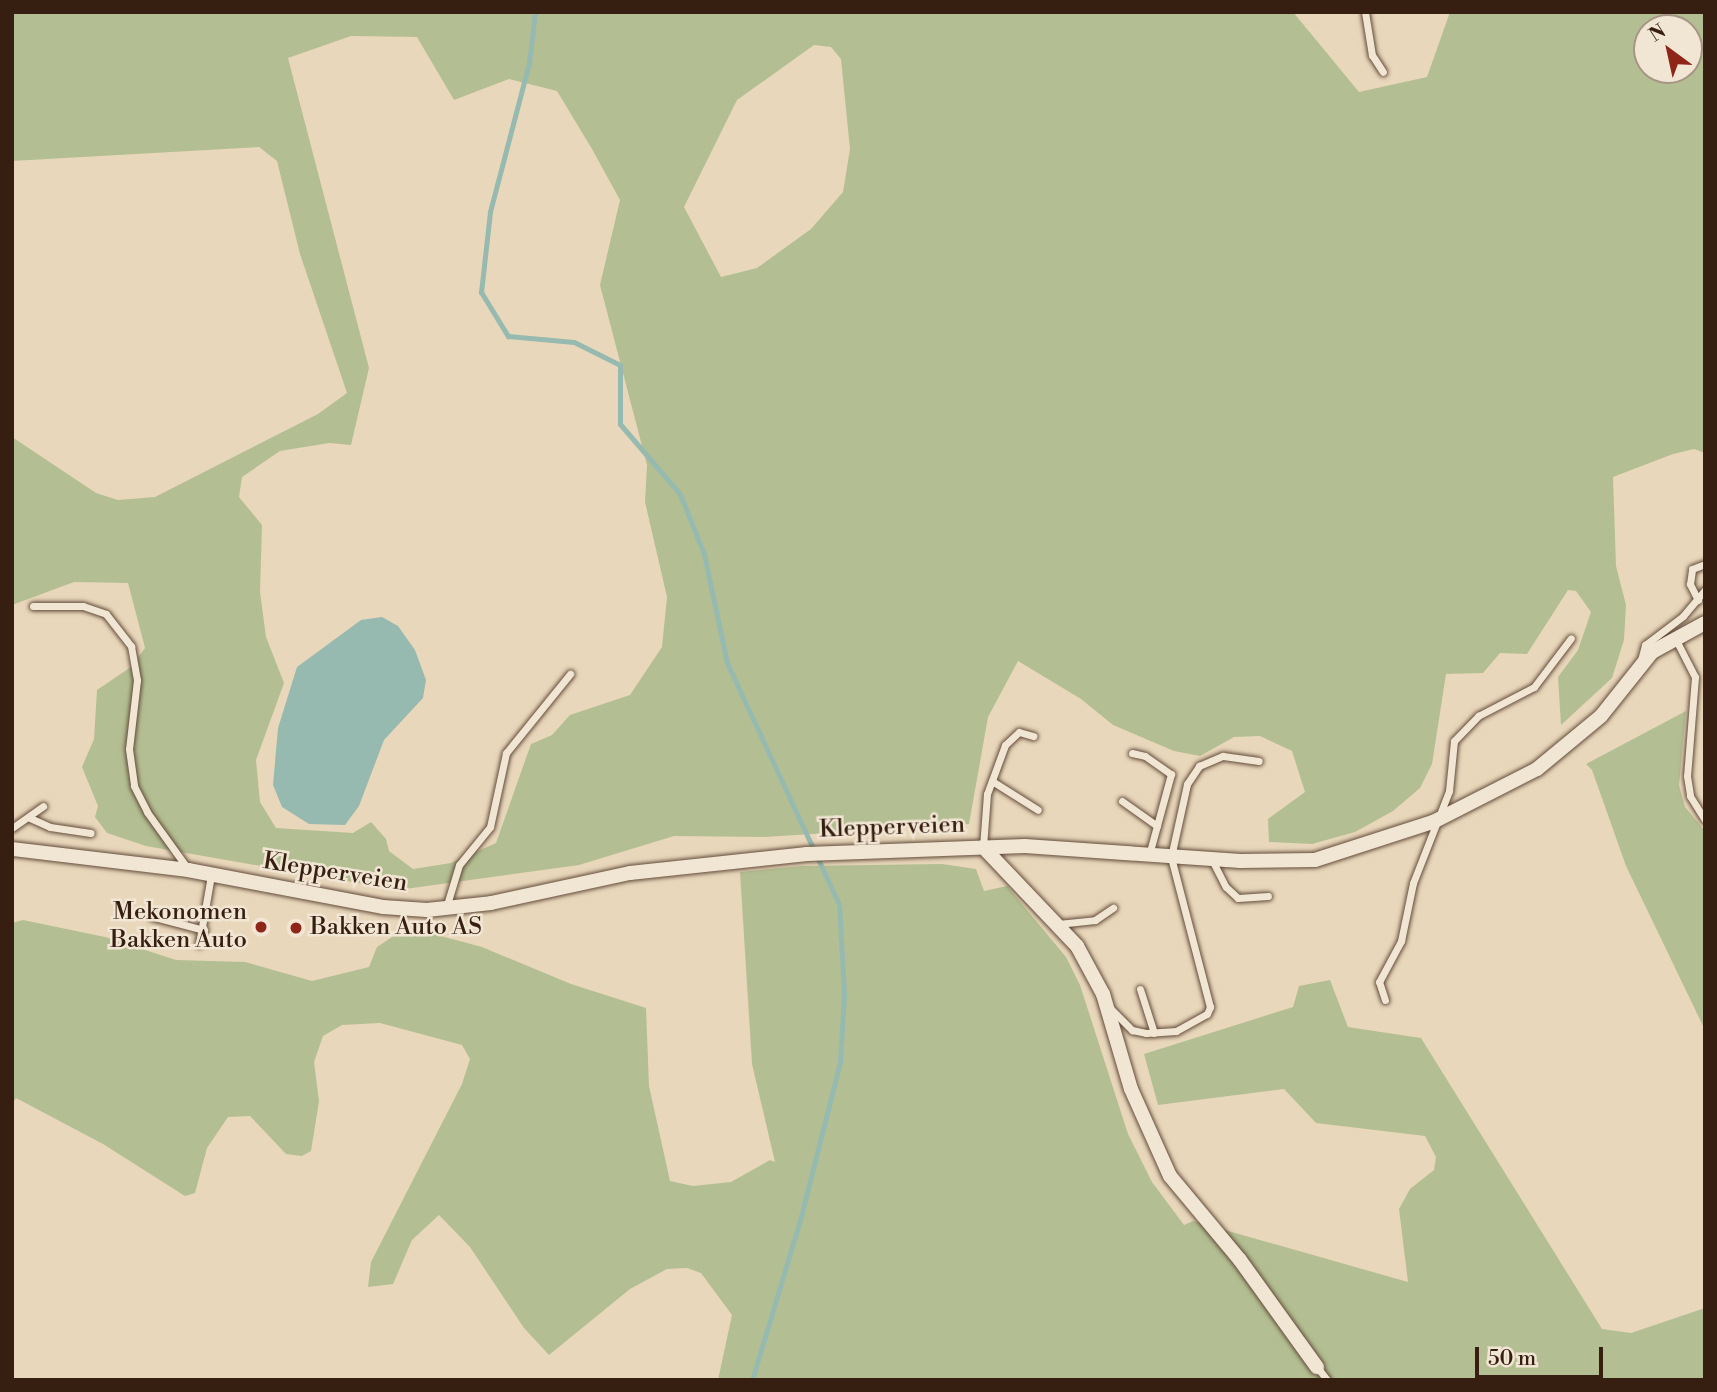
<!DOCTYPE html>
<style>
body{margin:0}
#map{position:relative;width:1717px;height:1392px;overflow:hidden;background:#e9d7bb;font-family:"Libre Bodoni",serif}
div>[style]{position:absolute}
.green>*{inset:0;background:#b3bf92}
.water>*{inset:0;background:#97bab0}
.stream>*{height:5px;margin:-2.5px;padding:0 2.5px;transform-origin:2.5px;border-radius:2.5px;background:#97bab0}
.roads{filter:drop-shadow(0 0 2px #634c3b) drop-shadow(0 0 2px #634c3b)}
.lane>*{height:7px;margin:-3.5px;padding:0 3.5px;transform-origin:3.5px;border-radius:3.5px;background:#f1e5d3}
.street>*{height:14px;margin:-7px;padding:0 7px;transform-origin:7px;border-radius:7px;background:#f1e5d3}
.dots>*{width:19px;height:19px;translate:-50% -50%;box-sizing:border-box;border:4px solid #f1e5d3;border-radius:50%}
span{translate:-50% -50%;white-space:nowrap;text-align:center;line-height:1.15;-webkit-text-stroke:5px #f1e5d3;paint-order:stroke}
.street-label{font-size:24px;color:#361e10}
.poi-label{font-size:24px;color:#361e10}
.right{translate:-100% -50%;text-align:right}
.left{translate:0 -50%;text-align:left}
.frame{position:absolute;inset:0;border:14px solid #361e10;pointer-events:none}
.north{position:absolute;left:1633px;top:14px;width:70px;height:70px;box-sizing:border-box;background:#f1e5d3;border:2px solid #a69585;border-radius:50%;rotate:327deg;font-size:19px;font-weight:700;line-height:28px;text-align:center;color:#361e10}
.north::after{content:'';display:block;margin:auto;width:24px;height:32px;background:#8f2418;clip-path:polygon(50% 0,100% 100%,50% 72%,0 100%)}
.scale{position:absolute;left:1475px;top:1347px;width:128px;height:32px;box-sizing:border-box;border:4px solid #361e10;border-top:0;padding-left:9px;font-size:21px;line-height:24px;white-space:nowrap;color:#361e10;-webkit-text-stroke:5px #f1e5d3;paint-order:stroke}
</style>
<div id="map">
<div class="green">
<i style="clip-path:polygon(evenodd,12px 12px,1293px 12px,1359px 92px,1427px 77px,1450px 12px,1705px 12px,1705px 453px,1694px 449px,1673px 454px,1613px 477px,1616px 566px,1626px 605px,1624px 640px,1612px 678px,1561px 725px,1558px 677px,1578px 650px,1591px 612px,1576px 591px,1568px 590px,1527px 654px,1500px 653px,1483px 673px,1446px 674px,1432px 764px,1420px 788px,1393px 811px,1355px 832px,1312px 844px,1269px 842px,1268px 819px,1305px 792px,1292px 751px,1260px 736px,1234px 737px,1200px 756px,1174px 751px,1113px 725px,1081px 699px,1018px 661px,988px 717px,969px 824px,765px 837px,674px 836px,579px 865px,398px 890px,146px 846px,107px 833px,95px 817px,98px 806px,82px 767px,94px 739px,97px 690px,131px 667px,145px 648px,128px 583px,74px 582px,12px 605px,12px 437px,96px 493px,118px 500px,155px 497px,318px 414px,347px 393px,300px 254px,277px 161px,259px 147px,12px 161px,12px 12px,1647px 28px,1689px 28px,1689px 70px,1647px 70px,1647px 28px,12px 12px,351px 36px,417px 37px,454px 100px,509px 79px,557px 91px,592px 149px,620px 200px,600px 285px,647px 465px,645px 502px,667px 597px,662px 647px,630px 695px,570px 715px,552px 735px,531px 744px,496px 843px,451px 863px,413px 869px,389px 851px,386px 839px,371px 822px,353px 833px,276px 828px,260px 802px,256px 760px,284px 683px,266px 637px,260px 592px,262px 525px,239px 497px,242px 477px,280px 451px,329px 443px,351px 445px,369px 368px,288px 58px,351px 36px,12px 12px,814px 45px,831px 47px,841px 59px,850px 149px,843px 192px,811px 229px,757px 268px,721px 277px,684px 207px,737px 100px,814px 45px)"></i>
<i style="clip-path:polygon(1686px 711px,1679px 785px,1685px 807px,1705px 831px,1705px 1030px,1626px 866px,1592px 770px,1586px 764px)"></i>
<i style="clip-path:polygon(942px 864px,976px 869px,984px 891px,1007px 886px,1066px 957px,1080px 985px,1128px 1134px,1152px 1182px,1184px 1225px,1193px 1221px,1408px 1282px,1399px 1209px,1410px 1189px,1434px 1170px,1436px 1157px,1425px 1136px,1316px 1123px,1284px 1089px,1158px 1105px,1144px 1054px,1293px 1007px,1299px 986px,1330px 980px,1348px 1027px,1421px 1038px,1602px 1329px,1631px 1333px,1705px 1308px,1705px 1380px,718px 1380px,732px 1315px,701px 1273px,687px 1268px,667px 1269px,630px 1289px,549px 1355px,524px 1328px,470px 1247px,439px 1215px,412px 1240px,393px 1284px,368px 1287px,371px 1262px,462px 1084px,470px 1059px,462px 1045px,380px 1023px,342px 1025px,323px 1036px,314px 1062px,319px 1101px,311px 1151px,302px 1156px,286px 1154px,250px 1116px,228px 1117px,207px 1148px,195px 1193px,185px 1196px,103px 1144px,16px 1098px,12px 1104px,12px 923px,23px 920px,105px 937px,176px 960px,245px 962px,312px 981px,369px 967px,377px 947px,407px 927px,482px 947px,571px 984px,646px 1008px,649px 1086px,670px 1181px,693px 1186px,731px 1182px,770px 1160px,775px 1162px,752px 1064px,740px 872px,801px 866px)"></i>
</div>
<div class="water">
<i style="clip-path:polygon(382px 617px,398px 626px,415px 650px,426px 680px,423px 698px,384px 740px,359px 806px,345px 825px,309px 824px,282px 807px,273px 785px,278px 728px,297px 667px,361px 620px)"></i>
</div>
<div class="stream">
<i style="left:535px;top:12px;width:51px;rotate:96.7deg"></i>
<i style="left:529px;top:63px;width:154px;rotate:104.7deg"></i>
<i style="left:490px;top:212px;width:81px;rotate:96.4deg"></i>
<i style="left:481px;top:292px;width:52px;rotate:58.5deg"></i>
<i style="left:508px;top:336px;width:66px;rotate:5.2deg"></i>
<i style="left:574px;top:342px;width:51px;rotate:26.6deg"></i>
<i style="left:620px;top:365px;width:59px;rotate:90deg"></i>
<i style="left:620px;top:424px;width:92px;rotate:49.4deg"></i>
<i style="left:680px;top:494px;width:65px;rotate:68.2deg"></i>
<i style="left:704px;top:554px;width:111px;rotate:78.1deg"></i>
<i style="left:727px;top:663px;width:266px;rotate:65.1deg"></i>
<i style="left:839px;top:904px;width:89px;rotate:86.8deg"></i>
<i style="left:844px;top:993px;width:69px;rotate:93.3deg"></i>
<i style="left:840px;top:1062px;width:163px;rotate:104.2deg"></i>
<i style="left:800px;top:1220px;width:167px;rotate:106.7deg"></i>
</div>
<div class="roads">
<div class="lane">
<i style="left:1365px;top:12px;width:44px;rotate:80.8deg"></i>
<i style="left:1372px;top:55px;width:20px;rotate:57deg"></i>
<i style="left:1698px;top:600px;width:18px;rotate:-117deg"></i>
<i style="left:1690px;top:584px;width:15px;rotate:-82deg"></i>
<i style="left:1692px;top:569px;width:14px;rotate:-21deg"></i>
<i style="left:33px;top:606px;width:50px"></i>
<i style="left:83px;top:606px;width:24px;rotate:19deg"></i>
<i style="left:106px;top:614px;width:41px;rotate:52deg"></i>
<i style="left:131px;top:646px;width:35px;rotate:80deg"></i>
<i style="left:137px;top:680px;width:69px;rotate:96.6deg"></i>
<i style="left:129px;top:749px;width:37px;rotate:82deg"></i>
<i style="left:134px;top:786px;width:29px;rotate:63deg"></i>
<i style="left:147px;top:812px;width:70px;rotate:54.3deg"></i>
<i style="left:1675px;top:638px;width:44px;rotate:62.9deg"></i>
<i style="left:1695px;top:677px;width:99px;rotate:94.6deg"></i>
<i style="left:1687px;top:776px;width:20px;rotate:81deg"></i>
<i style="left:1690px;top:796px;width:28px;rotate:58deg"></i>
<i style="left:1641px;top:660px;width:16px;rotate:-75deg"></i>
<i style="left:1645px;top:645px;width:48px;rotate:-37.3deg"></i>
<i style="left:1683px;top:616px;width:34px;rotate:-50deg"></i>
<i style="left:1132px;top:753px;width:13px;rotate:13deg"></i>
<i style="left:1145px;top:756px;width:32px;rotate:35deg"></i>
<i style="left:1171px;top:774px;width:84px;rotate:105.2deg"></i>
<i style="left:992px;top:781px;width:54px;rotate:32.2deg"></i>
<i style="left:1122px;top:801px;width:43px;rotate:35.5deg"></i>
<i style="left:30px;top:818px;width:22px;rotate:24deg"></i>
<i style="left:50px;top:827px;width:41px;rotate:8.3deg"></i>
<i style="left:12px;top:828px;width:38px;rotate:-35deg"></i>
<i style="left:983px;top:847px;width:53px;rotate:-85.7deg"></i>
<i style="left:987px;top:794px;width:52px;rotate:-69.8deg"></i>
<i style="left:1005px;top:745px;width:19px;rotate:-43deg"></i>
<i style="left:1019px;top:732px;width:15px;rotate:16deg"></i>
<i style="left:1212px;top:860px;width:30px;rotate:63deg"></i>
<i style="left:1226px;top:887px;width:16px;rotate:43deg"></i>
<i style="left:1238px;top:898px;width:30px;rotate:-4deg"></i>
<i style="left:446px;top:908px;width:45px;rotate:-73.2deg"></i>
<i style="left:459px;top:865px;width:49px;rotate:-50.8deg"></i>
<i style="left:490px;top:827px;width:76px;rotate:-77.8deg"></i>
<i style="left:506px;top:753px;width:102px;rotate:-51deg"></i>
<i style="left:151px;top:916px;width:55px;rotate:14.8deg"></i>
<i style="left:1058px;top:924px;width:37px;rotate:-6deg"></i>
<i style="left:1095px;top:920px;width:22px;rotate:-34deg"></i>
<i style="left:199px;top:944px;width:70px;rotate:-80.1deg"></i>
<i style="left:1140px;top:989px;width:46px;rotate:72.3deg"></i>
<i style="left:1385px;top:1000px;width:19px;rotate:-108deg"></i>
<i style="left:1379px;top:982px;width:47px;rotate:-61.8deg"></i>
<i style="left:1401px;top:941px;width:59px;rotate:-78.3deg"></i>
<i style="left:1413px;top:883px;width:99px;rotate:-68.6deg"></i>
<i style="left:1449px;top:791px;width:50px;rotate:-84.3deg"></i>
<i style="left:1454px;top:741px;width:35px;rotate:-46deg"></i>
<i style="left:1478px;top:716px;width:63px;rotate:-27.4deg"></i>
<i style="left:1534px;top:687px;width:61px;rotate:-52.9deg"></i>
<i style="left:1111px;top:1009px;width:30px;rotate:45deg"></i>
<i style="left:1132px;top:1030px;width:14px;rotate:12deg"></i>
<i style="left:1146px;top:1033px;width:30px;rotate:-4deg"></i>
<i style="left:1176px;top:1031px;width:35px;rotate:-29deg"></i>
<i style="left:1207px;top:1014px;width:8px;rotate:-67deg"></i>
<i style="left:1210px;top:1007px;width:155px;rotate:-104.6deg"></i>
<i style="left:1171px;top:857px;width:75px;rotate:-77.6deg"></i>
<i style="left:1187px;top:784px;width:22px;rotate:-56deg"></i>
<i style="left:1199px;top:766px;width:26px;rotate:-23deg"></i>
<i style="left:1223px;top:756px;width:36px;rotate:8deg"></i>
<i style="left:1317px;top:1367px;width:16px;rotate:52deg"></i>
</div>
<div class="street">
<i style="left:983px;top:847px;width:137px;rotate:46.5deg"></i>
<i style="left:1077px;top:946px;width:55px;rotate:61.6deg"></i>
<i style="left:1103px;top:994px;width:99px;rotate:73.6deg"></i>
<i style="left:1131px;top:1089px;width:95px;rotate:65.9deg"></i>
<i style="left:1170px;top:1176px;width:109px;rotate:50.2deg"></i>
<i style="left:1240px;top:1260px;width:132px;rotate:54.3deg"></i>
<i style="left:12px;top:849px;width:177px;rotate:6.8deg"></i>
<i style="left:188px;top:870px;width:198px;rotate:10.7deg"></i>
<i style="left:383px;top:907px;width:44px;rotate:3.9deg"></i>
<i style="left:427px;top:910px;width:64px;rotate:-6.2deg"></i>
<i style="left:491px;top:903px;width:142px;rotate:-12.2deg"></i>
<i style="left:630px;top:873px;width:178px;rotate:-6.1deg"></i>
<i style="left:807px;top:854px;width:218px;rotate:-2.1deg"></i>
<i style="left:1025px;top:846px;width:216px;rotate:4deg"></i>
<i style="left:1240px;top:861px;width:75px;rotate:-0.8deg"></i>
<i style="left:1315px;top:860px;width:124px;rotate:-17.9deg"></i>
<i style="left:1433px;top:822px;width:117px;rotate:-27deg"></i>
<i style="left:1537px;top:769px;width:83px;rotate:-39.6deg"></i>
<i style="left:1601px;top:716px;width:82px;rotate:-51.4deg"></i>
<i style="left:1652px;top:652px;width:60px;rotate:-28.7deg"></i>
</div>
</div>
<div class="dots">
<i style="left:261px;top:927px;background:#8f2418"></i>
<i style="left:296px;top:928px;background:#8f2418"></i>
</div>
<div class="street-label">
<span style="left:892px;top:828px;rotate:-2deg">Klepperveien</span>
<span style="left:335px;top:873px;rotate:9deg">Klepperveien</span>
</div>
<div class="poi-label">
<span class="right" style="left:247px;top:927px">Mekonomen<br>Bakken Auto</span>
<span class="left" style="left:310px;top:928px">Bakken Auto AS</span>
</div>
<div class="frame"></div>
<div class="north">N</div>
<div class="scale">50 m</div>
</div>
